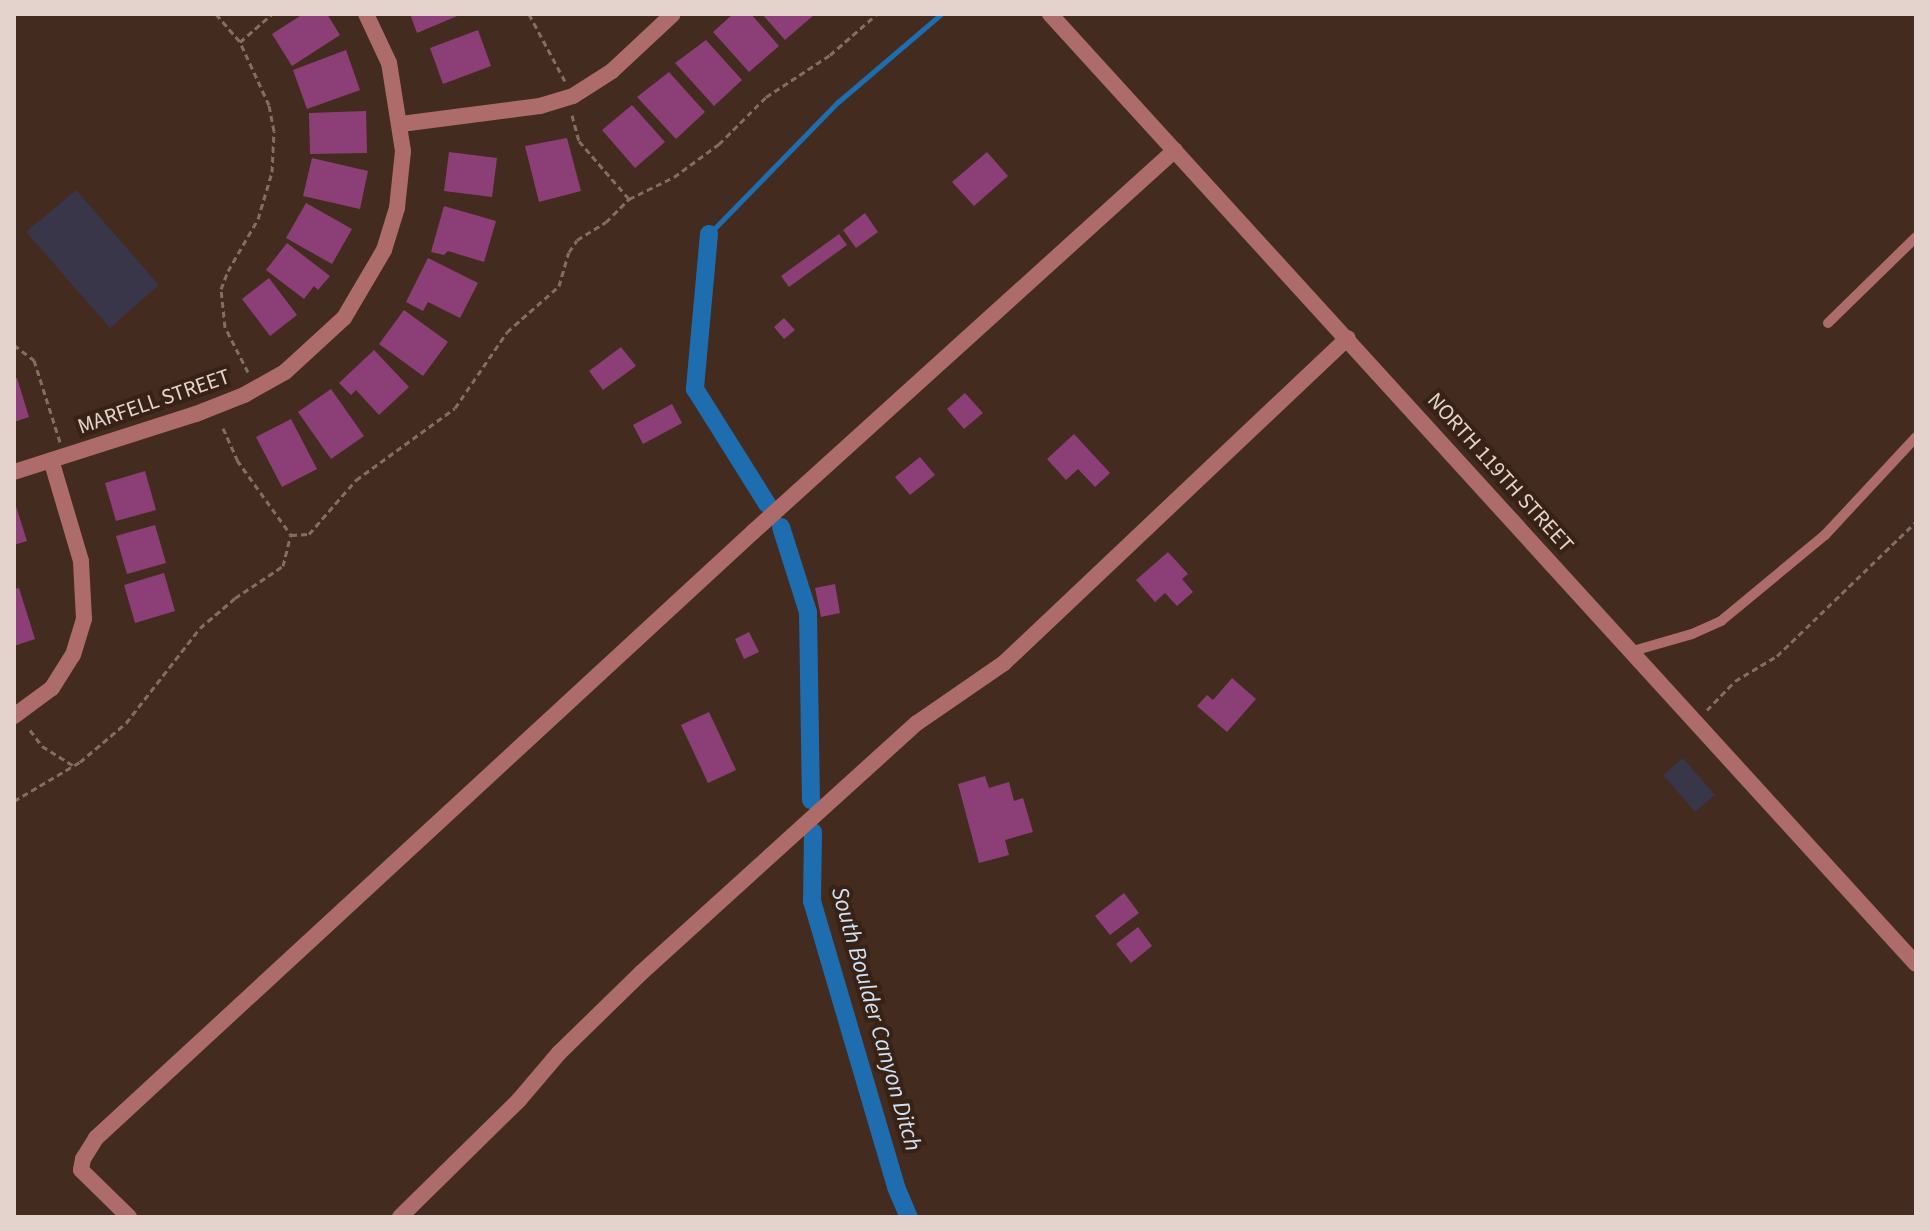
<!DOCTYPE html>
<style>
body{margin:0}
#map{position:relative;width:1930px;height:1231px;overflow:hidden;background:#432b1f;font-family:"Source Sans 3",sans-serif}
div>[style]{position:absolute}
.industrial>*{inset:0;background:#383648}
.stream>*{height:5px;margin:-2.5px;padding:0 2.5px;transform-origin:2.5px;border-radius:2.5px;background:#1e6daf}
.canal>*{height:18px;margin:-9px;padding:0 9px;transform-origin:9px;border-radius:9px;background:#1e6daf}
.building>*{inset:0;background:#8c3f77}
.path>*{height:3px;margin-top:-1.5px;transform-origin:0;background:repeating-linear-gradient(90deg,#836e64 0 6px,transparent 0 10px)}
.service>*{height:10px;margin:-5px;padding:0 5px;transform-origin:5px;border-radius:5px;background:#ad6c69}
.minor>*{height:16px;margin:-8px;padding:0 8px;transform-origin:8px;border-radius:8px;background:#ad6c69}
.tertiary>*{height:16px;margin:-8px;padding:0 8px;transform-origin:8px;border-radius:8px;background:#ad6c69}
span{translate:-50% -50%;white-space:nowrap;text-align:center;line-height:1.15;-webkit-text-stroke:8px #382115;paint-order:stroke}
.street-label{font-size:22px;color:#e4d3cc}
.water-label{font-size:24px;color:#d1e2f5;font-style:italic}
.frame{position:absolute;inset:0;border:16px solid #e4d3cc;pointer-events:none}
</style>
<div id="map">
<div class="industrial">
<i style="clip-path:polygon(76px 190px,159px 285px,110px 328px,26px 232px)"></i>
<i style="clip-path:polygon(1683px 758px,1715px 795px,1695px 812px,1663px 775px)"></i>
</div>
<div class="stream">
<i style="left:709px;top:234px;width:185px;rotate:-45.7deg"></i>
<i style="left:838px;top:102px;width:135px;rotate:-40.5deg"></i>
</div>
<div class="canal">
<i style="left:709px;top:234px;width:156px;rotate:95.2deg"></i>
<i style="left:695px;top:389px;width:136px;rotate:57.9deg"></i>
<i style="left:781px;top:527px;width:89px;rotate:72.4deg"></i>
<i style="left:808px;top:612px;width:188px;rotate:89.1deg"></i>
<i style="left:813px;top:832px;width:69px;rotate:90.8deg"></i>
<i style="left:812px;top:901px;width:298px;rotate:73.6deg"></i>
<i style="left:896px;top:1187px;width:33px;rotate:67deg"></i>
</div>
<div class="building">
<i style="clip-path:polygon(303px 14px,327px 14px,340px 35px,292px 66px,272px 34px)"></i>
<i style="clip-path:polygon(410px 14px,462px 14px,417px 33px)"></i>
<i style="clip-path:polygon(733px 14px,751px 14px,779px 46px,749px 72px,713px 32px)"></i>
<i style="clip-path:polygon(762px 14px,815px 14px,785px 40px)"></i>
<i style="clip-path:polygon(478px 30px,491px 66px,443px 84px,430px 48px)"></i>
<i style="clip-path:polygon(706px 40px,742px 80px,714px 106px,675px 63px)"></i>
<i style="clip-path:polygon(346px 50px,360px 90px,307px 109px,293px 70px)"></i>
<i style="clip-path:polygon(669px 72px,705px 112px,676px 139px,637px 97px)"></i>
<i style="clip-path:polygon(632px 105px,665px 142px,635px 168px,602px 130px)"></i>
<i style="clip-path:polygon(366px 111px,367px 153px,310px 154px,309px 113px)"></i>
<i style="clip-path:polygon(567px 138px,581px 191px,539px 202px,525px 146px)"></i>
<i style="clip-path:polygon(449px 152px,497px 158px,492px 197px,444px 191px)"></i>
<i style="clip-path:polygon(987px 152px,1008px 176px,974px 206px,952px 182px)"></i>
<i style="clip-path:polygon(312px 158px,368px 171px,360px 209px,303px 196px)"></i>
<i style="clip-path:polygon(306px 203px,352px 229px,332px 264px,286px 238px)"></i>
<i style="clip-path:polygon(444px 206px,496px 221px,484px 262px,448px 251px,444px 255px,431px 252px)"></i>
<i style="clip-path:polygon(865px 213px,878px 232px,856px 248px,843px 230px)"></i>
<i style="clip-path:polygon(839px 234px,847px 245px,789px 287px,781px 276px)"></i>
<i style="clip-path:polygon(287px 243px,330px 276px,318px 290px,314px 286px,304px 299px,266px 270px)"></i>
<i style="clip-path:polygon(428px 258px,478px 283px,460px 318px,428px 302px,423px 311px,406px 302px)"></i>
<i style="clip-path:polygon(269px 278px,297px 315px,270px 336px,242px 299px)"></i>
<i style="clip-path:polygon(404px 310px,448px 342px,423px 376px,379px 344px)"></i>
<i style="clip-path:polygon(784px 318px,795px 330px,784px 339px,774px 327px)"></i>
<i style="clip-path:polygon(621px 347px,636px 366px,603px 390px,589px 371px)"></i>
<i style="clip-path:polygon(374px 350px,409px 387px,379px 415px,356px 390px,351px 395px,339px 383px)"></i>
<i style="clip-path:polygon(17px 378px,29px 417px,14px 422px,14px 379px)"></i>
<i style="clip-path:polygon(331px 389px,364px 436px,331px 459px,298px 412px)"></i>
<i style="clip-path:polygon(965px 393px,983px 413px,964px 429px,947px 409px)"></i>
<i style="clip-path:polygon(672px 404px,682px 423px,643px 444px,633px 425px)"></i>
<i style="clip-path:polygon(291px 419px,317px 469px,282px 487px,256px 437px)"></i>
<i style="clip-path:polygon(1074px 434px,1110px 473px,1095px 487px,1078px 469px,1066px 480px,1047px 459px)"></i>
<i style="clip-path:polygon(920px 457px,935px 475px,910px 495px,895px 477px)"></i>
<i style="clip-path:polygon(145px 471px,156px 510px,116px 521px,105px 483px)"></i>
<i style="clip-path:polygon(14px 500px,27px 541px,14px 545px)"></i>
<i style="clip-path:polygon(155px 525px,166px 563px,127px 574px,116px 536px)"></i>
<i style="clip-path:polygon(1168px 552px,1188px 574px,1182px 579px,1193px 592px,1177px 606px,1165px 593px,1155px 602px,1136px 580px)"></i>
<i style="clip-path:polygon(164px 573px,175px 611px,135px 623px,124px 585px)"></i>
<i style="clip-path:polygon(835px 584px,840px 613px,821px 617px,815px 588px)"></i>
<i style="clip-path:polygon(19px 588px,35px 639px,14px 646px,14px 589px)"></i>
<i style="clip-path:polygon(749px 632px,759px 652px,744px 659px,735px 639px)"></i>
<i style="clip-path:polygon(1232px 678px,1256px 699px,1227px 732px,1197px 706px,1207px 695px,1213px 700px)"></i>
<i style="clip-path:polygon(709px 712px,736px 770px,708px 783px,681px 725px)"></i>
<i style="clip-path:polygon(985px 776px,989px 788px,1009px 782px,1014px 801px,1023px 798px,1033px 832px,1005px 840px,1009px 855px,979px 863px,958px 784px)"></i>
<i style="clip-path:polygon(1124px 893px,1139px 913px,1110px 935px,1095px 916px)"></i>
<i style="clip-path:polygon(1138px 927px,1152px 946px,1131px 963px,1116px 944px)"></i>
</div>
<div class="path">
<i style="left:216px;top:14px;width:37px;rotate:49deg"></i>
<i style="left:529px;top:14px;width:76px;rotate:61.8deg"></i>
<i style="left:572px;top:115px;width:27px;rotate:75deg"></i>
<i style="left:579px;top:141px;width:77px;rotate:49.2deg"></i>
<i style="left:14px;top:345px;width:25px;rotate:37deg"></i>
<i style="left:34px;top:360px;width:86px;rotate:72.4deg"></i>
<i style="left:248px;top:372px;width:51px;rotate:-117.1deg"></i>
<i style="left:225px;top:327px;width:38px;rotate:-96deg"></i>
<i style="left:221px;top:289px;width:19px;rotate:-69deg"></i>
<i style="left:228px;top:271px;width:60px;rotate:-60deg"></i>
<i style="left:258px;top:219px;width:49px;rotate:-73.4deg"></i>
<i style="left:272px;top:172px;width:41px;rotate:-87.2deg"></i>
<i style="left:274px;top:131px;width:26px;rotate:-101deg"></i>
<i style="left:269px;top:105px;width:69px;rotate:-114.7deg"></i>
<i style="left:240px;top:42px;width:43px;rotate:-41.2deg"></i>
<i style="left:223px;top:428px;width:35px;rotate:66deg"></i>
<i style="left:237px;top:460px;width:92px;rotate:54.2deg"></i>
<i style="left:291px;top:535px;width:18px;rotate:-3deg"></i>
<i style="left:309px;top:534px;width:72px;rotate:-49deg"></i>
<i style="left:356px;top:480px;width:122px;rotate:-36deg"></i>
<i style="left:455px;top:408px;width:92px;rotate:-55.6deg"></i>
<i style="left:507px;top:332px;width:69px;rotate:-41.5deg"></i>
<i style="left:559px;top:286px;width:35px;rotate:-74deg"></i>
<i style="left:569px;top:252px;width:14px;rotate:-56deg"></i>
<i style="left:577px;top:240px;width:34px;rotate:-32deg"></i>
<i style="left:606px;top:222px;width:33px;rotate:-45deg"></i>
<i style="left:629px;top:199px;width:50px;rotate:-26.1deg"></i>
<i style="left:674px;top:177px;width:56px;rotate:-36.3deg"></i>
<i style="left:719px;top:144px;width:66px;rotate:-45deg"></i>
<i style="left:766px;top:97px;width:77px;rotate:-33.3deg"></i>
<i style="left:830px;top:55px;width:62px;rotate:-41.1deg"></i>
<i style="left:1707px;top:710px;width:40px;rotate:-46deg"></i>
<i style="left:1735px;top:681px;width:49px;rotate:-30.8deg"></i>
<i style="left:1777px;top:656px;width:193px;rotate:-44deg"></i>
<i style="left:30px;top:730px;width:20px;rotate:53deg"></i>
<i style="left:42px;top:746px;width:36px;rotate:32deg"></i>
<i style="left:14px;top:801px;width:77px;rotate:-30.6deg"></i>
<i style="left:80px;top:762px;width:60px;rotate:-40.3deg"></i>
<i style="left:126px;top:723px;width:120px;rotate:-52.1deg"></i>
<i style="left:200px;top:628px;width:46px;rotate:-40.6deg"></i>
<i style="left:235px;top:598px;width:58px;rotate:-33.7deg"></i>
<i style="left:283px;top:566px;width:32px;rotate:-76deg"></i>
</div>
<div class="service">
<i style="left:1828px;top:323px;width:123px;rotate:-44.3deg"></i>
<i style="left:1633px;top:651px;width:61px;rotate:-16.1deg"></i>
<i style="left:1692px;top:634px;width:32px;rotate:-24deg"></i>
<i style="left:1721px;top:621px;width:135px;rotate:-39.6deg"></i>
<i style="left:1825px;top:535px;width:134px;rotate:-47.1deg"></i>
</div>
<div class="minor">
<i style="left:401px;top:124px;width:140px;rotate:-7.4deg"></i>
<i style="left:540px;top:106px;width:34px;rotate:-17deg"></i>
<i style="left:573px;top:96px;width:46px;rotate:-32.7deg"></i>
<i style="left:612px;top:71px;width:83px;rotate:-43.1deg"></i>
<i style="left:14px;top:472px;width:191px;rotate:-17.7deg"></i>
<i style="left:196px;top:414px;width:52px;rotate:-21.6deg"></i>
<i style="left:244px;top:395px;width:47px;rotate:-29.3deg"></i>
<i style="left:285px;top:372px;width:80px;rotate:-42.5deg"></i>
<i style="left:344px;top:318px;width:79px;rotate:-59.5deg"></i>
<i style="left:384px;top:250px;width:44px;rotate:-72.8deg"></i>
<i style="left:397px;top:208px;width:57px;rotate:-84deg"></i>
<i style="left:403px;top:151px;width:89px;rotate:-99deg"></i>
<i style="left:389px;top:63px;width:54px;rotate:-115.1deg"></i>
<i style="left:14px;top:716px;width:47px;rotate:-36.4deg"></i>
<i style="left:52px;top:688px;width:39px;rotate:-58deg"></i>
<i style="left:73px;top:655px;width:38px;rotate:-73deg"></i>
<i style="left:84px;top:619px;width:58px;rotate:-93deg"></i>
<i style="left:81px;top:561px;width:105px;rotate:-106.5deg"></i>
<i style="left:129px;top:1217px;width:67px;rotate:-135.6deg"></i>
<i style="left:81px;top:1170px;width:11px;rotate:-80deg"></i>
<i style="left:83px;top:1159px;width:25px;rotate:-58deg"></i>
<i style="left:96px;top:1138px;width:894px;rotate:-42.69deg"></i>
<i style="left:753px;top:532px;width:569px;rotate:-42.15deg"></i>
<i style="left:400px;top:1217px;width:167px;rotate:-44.5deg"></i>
<i style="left:519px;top:1100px;width:62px;rotate:-49.6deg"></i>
<i style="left:559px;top:1053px;width:115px;rotate:-44.3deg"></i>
<i style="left:641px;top:973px;width:372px;rotate:-42.2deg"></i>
<i style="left:917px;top:723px;width:106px;rotate:-34.6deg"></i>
<i style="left:1004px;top:663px;width:473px;rotate:-43.4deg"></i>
</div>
<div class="tertiary">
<i style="left:1050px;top:14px;width:1285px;rotate:47.65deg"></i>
</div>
<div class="street-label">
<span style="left:154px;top:402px;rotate:-19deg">MARFELL STREET</span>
<span style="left:1500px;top:473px;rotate:48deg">NORTH 119TH STREET</span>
</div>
<div class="water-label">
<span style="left:876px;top:1019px;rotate:74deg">South Boulder Canyon Ditch</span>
</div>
<div class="frame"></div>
</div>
